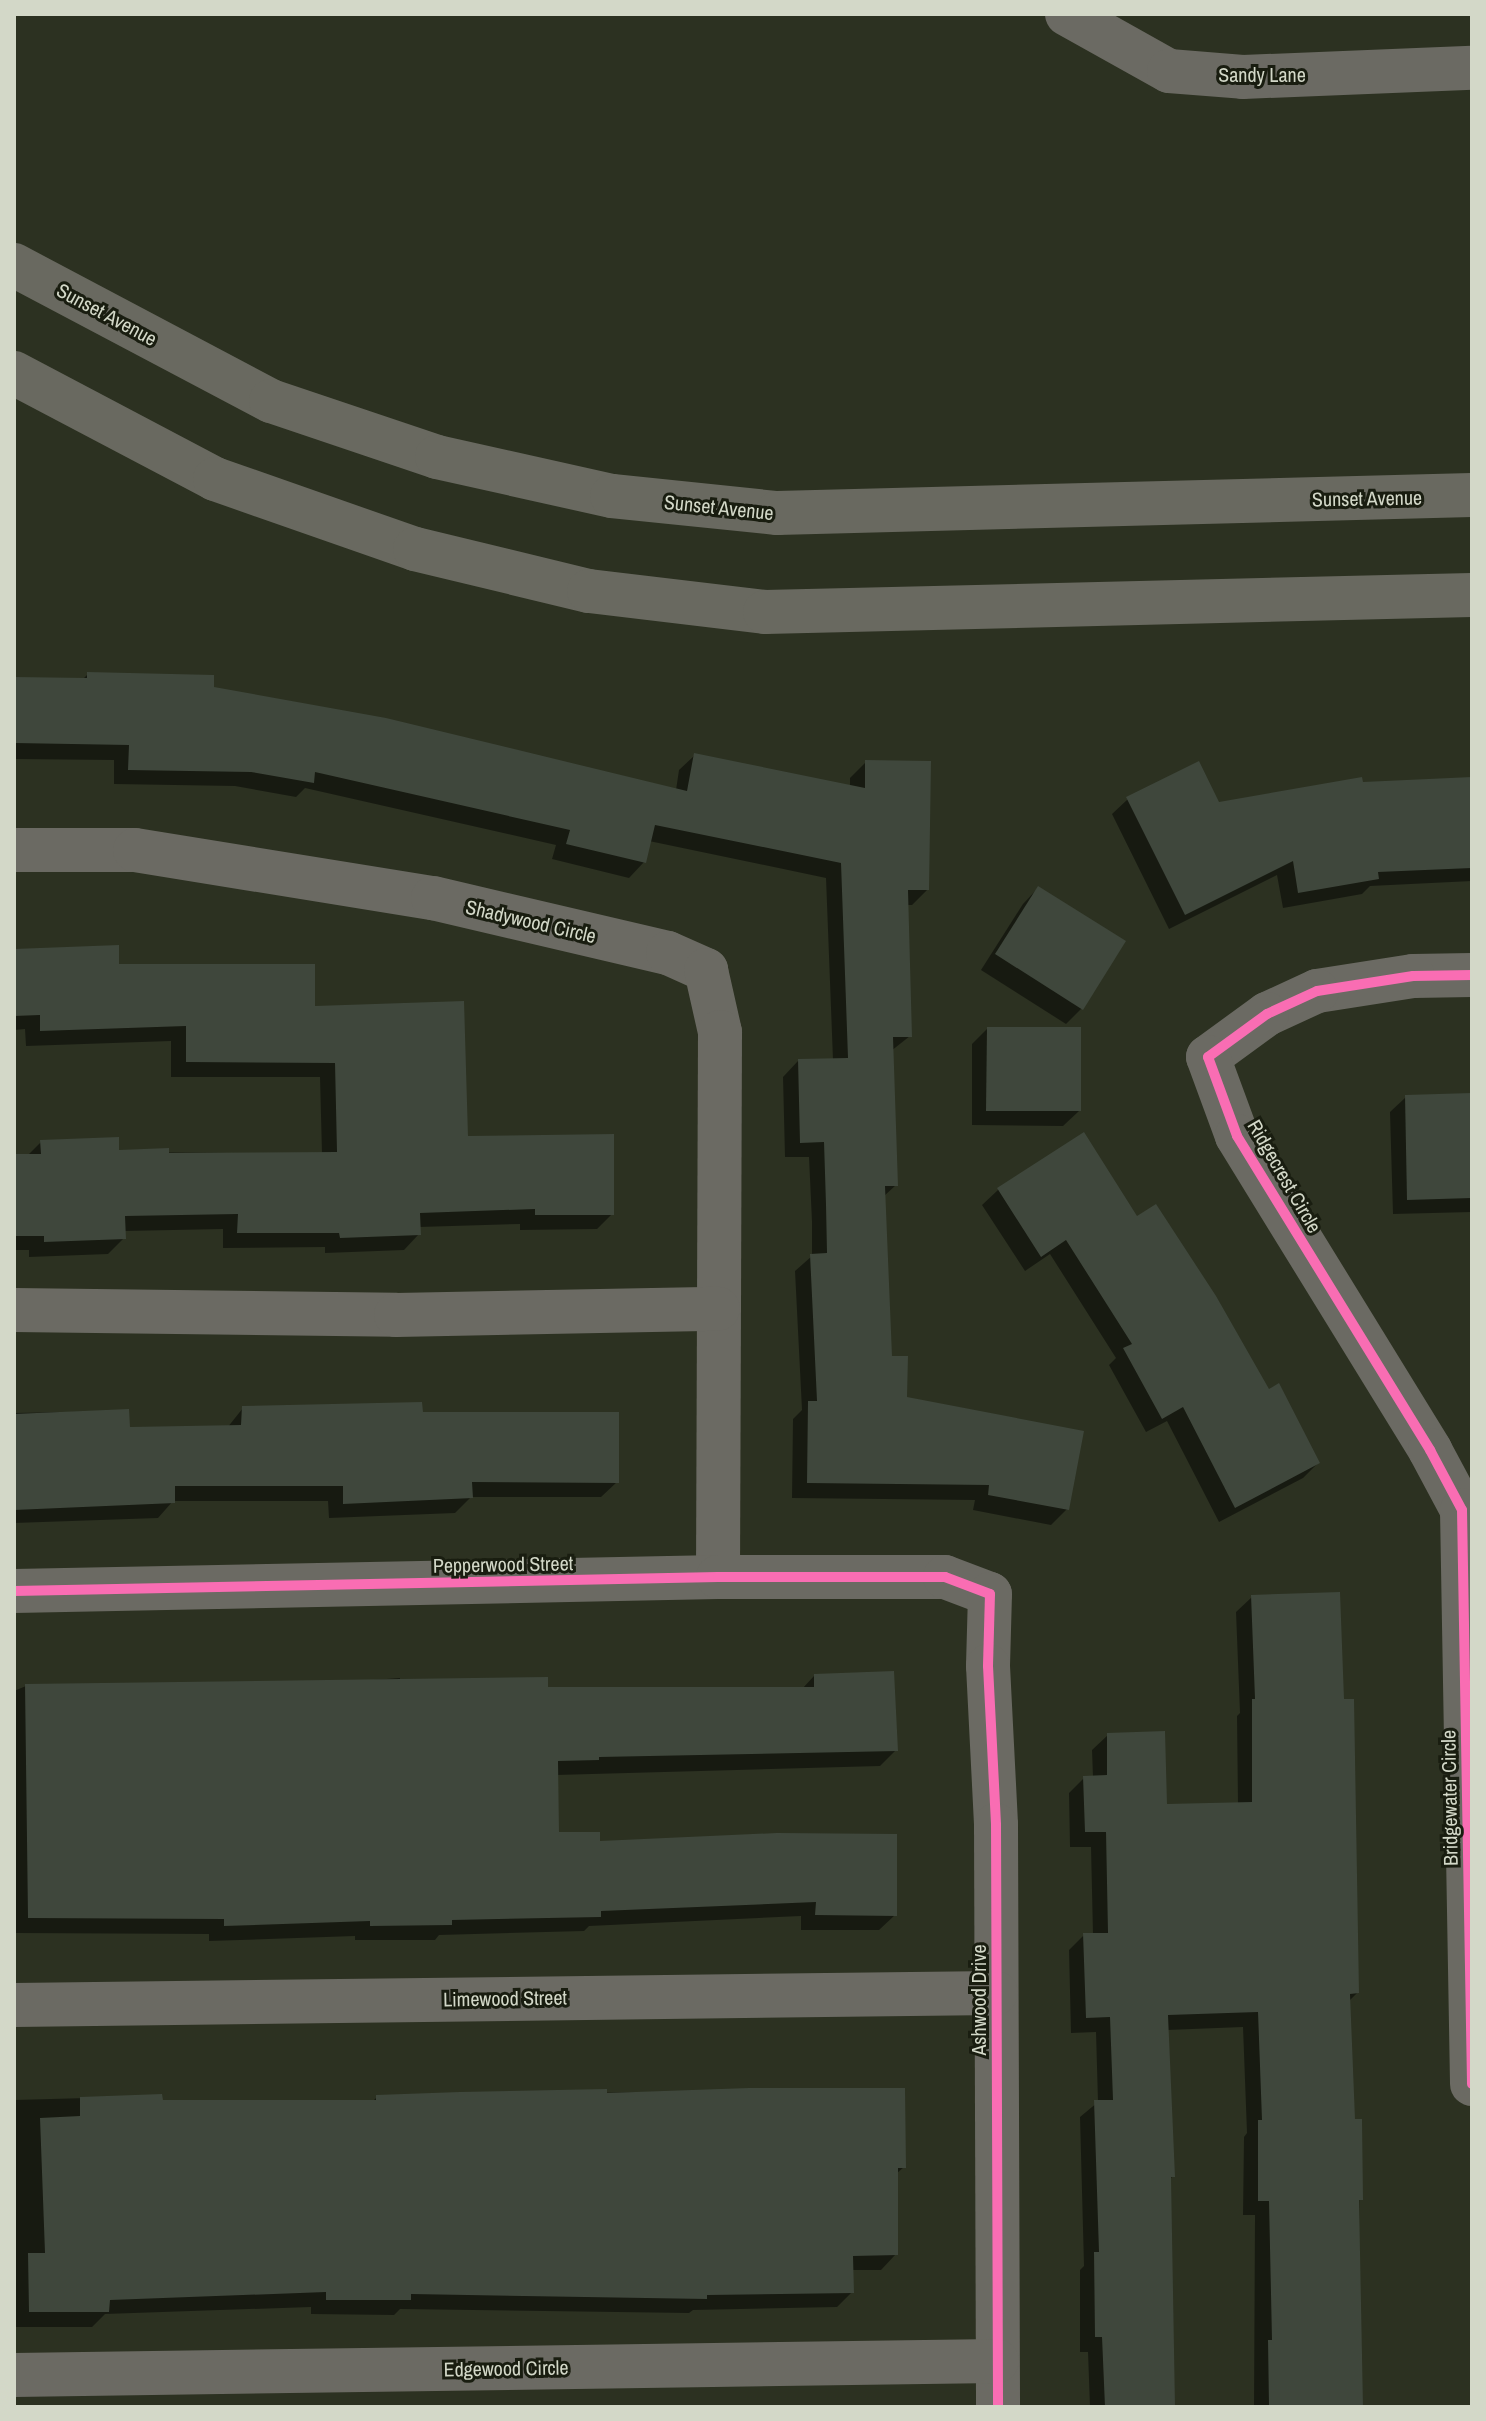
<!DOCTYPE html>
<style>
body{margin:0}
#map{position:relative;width:1486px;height:2421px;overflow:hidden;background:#2c3121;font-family:"Archivo Narrow",sans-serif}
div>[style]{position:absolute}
.shadow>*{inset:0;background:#0007}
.building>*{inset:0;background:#3f473c}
.minor>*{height:44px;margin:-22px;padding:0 22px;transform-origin:22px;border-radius:22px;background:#6b6a63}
.major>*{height:44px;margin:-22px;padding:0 22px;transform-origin:22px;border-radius:22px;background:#696960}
.cycleway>*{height:10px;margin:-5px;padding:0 5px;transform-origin:5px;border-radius:5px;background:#f96db3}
span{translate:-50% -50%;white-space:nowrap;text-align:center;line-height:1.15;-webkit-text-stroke:6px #191d10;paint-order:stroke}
.street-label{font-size:20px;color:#d3d8c8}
.frame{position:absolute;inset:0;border:16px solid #d3d8c8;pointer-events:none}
</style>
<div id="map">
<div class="shadow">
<i style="clip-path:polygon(88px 674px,212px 689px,676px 790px,679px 770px,695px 755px,850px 787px,850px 778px,866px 762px,927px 890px,912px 905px,906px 905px,910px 1036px,891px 1051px,896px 1185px,883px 1197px,890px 1357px,905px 1398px,1067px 1509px,1051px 1525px,973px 1510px,975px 1500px,792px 1498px,793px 1419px,802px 1410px,795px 1271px,812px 1256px,812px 1222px,809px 1157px,785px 1157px,783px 1077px,798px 1061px,833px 1060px,826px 878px,649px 841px,644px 862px,629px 878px,552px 859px,556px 845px,305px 788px,296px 797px,235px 786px,114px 784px,114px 760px,14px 759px,14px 679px,82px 680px)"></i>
<i style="clip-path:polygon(1472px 779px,1472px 881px,1370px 886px,1362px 894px,1283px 908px,1277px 875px,1169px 929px,1112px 814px,1128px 799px,1218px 804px,1362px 784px)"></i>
<i style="clip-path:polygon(1038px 888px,1082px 1008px,1066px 1024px,981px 970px,1023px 904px)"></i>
<i style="clip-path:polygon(14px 950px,117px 966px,313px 1008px,466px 1138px,612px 1214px,597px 1229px,520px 1230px,520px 1224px,419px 1227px,419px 1234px,404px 1250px,325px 1253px,325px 1247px,223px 1248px,223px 1229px,124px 1231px,124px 1238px,108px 1254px,29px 1257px,29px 1250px,14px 1250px,14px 1156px,27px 1156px,41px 1142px,117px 1152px,322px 1154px,320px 1077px,171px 1077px,171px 1041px,26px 1046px,25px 1029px,14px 1030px)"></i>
<i style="clip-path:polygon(987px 1029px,1079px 1111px,1063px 1126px,972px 1125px,972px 1044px)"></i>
<i style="clip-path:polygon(1472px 1095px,1472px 1212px,1393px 1214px,1390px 1112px,1406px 1097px)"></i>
<i style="clip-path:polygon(1083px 1135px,1136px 1219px,1318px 1463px,1303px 1478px,1219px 1522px,1167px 1421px,1146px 1432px,1109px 1365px,1116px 1358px,1050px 1254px,1025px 1271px,982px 1205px,998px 1190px)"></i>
<i style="clip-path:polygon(243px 1408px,421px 1414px,617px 1482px,601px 1497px,471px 1497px,455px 1513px,329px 1518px,328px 1501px,173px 1501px,158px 1518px,14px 1523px,14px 1413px,127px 1411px,128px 1429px,227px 1428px)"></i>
<i style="clip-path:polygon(1252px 1597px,1357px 1993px,1348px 2002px,1353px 2121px,1360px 2121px,1358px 2341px,1361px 2407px,1254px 2407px,1255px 2215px,1243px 2215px,1244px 2137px,1247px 2133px,1243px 2027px,1167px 2030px,1173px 2176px,1169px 2180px,1173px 2407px,1090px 2407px,1088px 2352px,1080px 2352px,1080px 2270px,1084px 2266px,1080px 2117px,1098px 2102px,1096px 2032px,1071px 2033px,1069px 1950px,1084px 1935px,1093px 1935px,1091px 1847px,1070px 1847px,1069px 1793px,1084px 1778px,1093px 1777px,1092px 1750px,1108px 1735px,1166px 1806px,1238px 1805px,1237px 1716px,1240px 1713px,1236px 1612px)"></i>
<i style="clip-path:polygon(814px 1676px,896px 1750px,880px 1766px,556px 1775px,557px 1834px,895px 1915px,879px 1930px,801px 1930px,801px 1916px,589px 1926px,584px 1931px,439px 1935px,435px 1940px,355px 1940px,355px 1936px,209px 1941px,209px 1934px,14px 1933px,14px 1691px,26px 1686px,320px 1684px,400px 1678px,400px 1682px,546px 1689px,802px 1689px)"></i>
<i style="clip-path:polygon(903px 2090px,904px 2167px,896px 2174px,896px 2254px,881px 2270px,852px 2270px,852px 2292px,837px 2307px,693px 2310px,689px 2313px,400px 2309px,394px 2315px,311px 2314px,311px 2307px,105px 2314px,92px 2327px,14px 2327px,14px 2100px,160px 2096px,161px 2102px,372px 2102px,377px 2097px,460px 2094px)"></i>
</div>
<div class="building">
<i style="clip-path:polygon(87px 672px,214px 675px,214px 687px,386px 718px,687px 791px,694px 753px,865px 788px,865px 760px,931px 761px,929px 890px,908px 890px,912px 1037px,893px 1037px,898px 1186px,885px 1186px,892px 1356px,908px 1356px,907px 1397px,1084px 1431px,1069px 1510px,988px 1495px,989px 1485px,807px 1483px,808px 1401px,817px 1401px,810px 1254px,827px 1253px,826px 1205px,824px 1142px,800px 1143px,798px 1059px,848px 1058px,841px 863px,655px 825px,646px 863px,566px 844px,570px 830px,315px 772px,314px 783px,251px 772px,128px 770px,129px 745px,14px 743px,14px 677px,87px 678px)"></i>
<i style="clip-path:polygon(1199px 761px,1219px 802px,1362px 777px,1363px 782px,1472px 777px,1472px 868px,1378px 872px,1379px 879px,1298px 893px,1293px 861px,1185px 915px,1126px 797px)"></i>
<i style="clip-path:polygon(1038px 886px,1126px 941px,1083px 1010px,995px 954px)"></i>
<i style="clip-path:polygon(119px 945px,119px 964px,315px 964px,315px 1006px,464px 1001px,468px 1136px,614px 1134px,614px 1215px,535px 1215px,535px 1209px,420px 1213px,421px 1235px,340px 1238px,339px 1233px,237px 1233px,238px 1214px,125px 1216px,126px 1239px,44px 1242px,44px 1236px,14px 1236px,14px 1154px,41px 1154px,40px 1140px,119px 1137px,119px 1150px,169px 1148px,169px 1153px,337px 1152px,335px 1063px,186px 1062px,186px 1026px,40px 1031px,40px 1015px,14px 1016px,14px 949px)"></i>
<i style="clip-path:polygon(987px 1027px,1081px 1027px,1081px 1111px,986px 1111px)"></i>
<i style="clip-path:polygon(1472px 1093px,1472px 1198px,1407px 1200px,1405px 1095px)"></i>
<i style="clip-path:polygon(1084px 1132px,1137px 1216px,1156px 1204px,1216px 1296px,1269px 1389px,1279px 1383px,1320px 1463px,1235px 1508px,1183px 1407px,1162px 1419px,1123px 1348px,1132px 1344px,1066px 1240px,1041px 1257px,997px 1188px)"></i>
<i style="clip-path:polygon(422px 1402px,423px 1412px,619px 1412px,619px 1483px,472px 1482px,473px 1498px,343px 1504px,343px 1486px,175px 1486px,175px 1503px,14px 1510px,14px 1414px,129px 1409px,130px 1427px,241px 1425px,242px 1406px)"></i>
<i style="clip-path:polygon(1340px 1592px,1344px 1699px,1354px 1699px,1359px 1993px,1350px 1994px,1355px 2119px,1362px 2119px,1363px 2200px,1359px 2200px,1363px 2407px,1269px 2407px,1268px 2340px,1272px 2340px,1269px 2201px,1258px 2201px,1258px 2120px,1262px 2120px,1258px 2012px,1168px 2015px,1175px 2177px,1171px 2177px,1175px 2407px,1105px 2407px,1102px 2337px,1095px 2337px,1094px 2252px,1099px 2252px,1094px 2100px,1113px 2100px,1110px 2017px,1086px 2018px,1083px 1933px,1108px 1933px,1106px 1832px,1085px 1832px,1083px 1776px,1107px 1775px,1107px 1733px,1165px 1731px,1167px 1804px,1252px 1802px,1252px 1699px,1255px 1699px,1251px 1595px)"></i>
<i style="clip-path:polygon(894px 1671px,898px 1751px,599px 1757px,599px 1760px,558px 1761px,559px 1832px,600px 1832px,600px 1841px,777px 1833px,897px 1834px,897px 1916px,815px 1915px,816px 1902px,601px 1911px,601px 1917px,452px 1920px,452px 1925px,370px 1926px,370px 1921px,224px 1926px,224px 1919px,28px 1918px,25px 1684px,548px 1677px,548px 1687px,814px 1687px,814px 1674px)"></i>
<i style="clip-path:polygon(749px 2088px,905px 2088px,906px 2168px,898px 2168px,898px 2255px,853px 2256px,854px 2293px,707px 2295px,707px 2299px,411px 2294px,411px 2300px,326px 2300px,326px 2292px,110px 2300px,109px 2312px,29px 2312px,28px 2253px,45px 2253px,40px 2118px,80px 2116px,80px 2097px,162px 2094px,163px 2100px,376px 2100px,376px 2095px,460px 2092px,607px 2089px,607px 2093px)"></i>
</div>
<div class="minor">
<i style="left:1067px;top:14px;width:117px;rotate:29.2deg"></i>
<i style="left:1169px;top:71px;width:74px;rotate:4.6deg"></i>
<i style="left:1243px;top:77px;width:229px;rotate:-2.3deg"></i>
<i style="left:14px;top:850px;width:121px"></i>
<i style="left:135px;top:850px;width:302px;rotate:9.2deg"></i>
<i style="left:433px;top:898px;width:241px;rotate:13.2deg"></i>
<i style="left:668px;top:953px;width:42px;rotate:24.1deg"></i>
<i style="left:706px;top:970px;width:64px;rotate:77.3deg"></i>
<i style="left:720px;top:1032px;width:545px;rotate:90.21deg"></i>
<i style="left:1472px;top:975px;width:59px;rotate:179deg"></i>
<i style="left:1413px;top:976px;width:97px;rotate:171.1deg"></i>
<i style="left:1317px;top:991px;width:55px;rotate:155.3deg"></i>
<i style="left:1267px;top:1014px;width:73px;rotate:143.9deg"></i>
<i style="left:1208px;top:1057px;width:84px;rotate:69.8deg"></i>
<i style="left:1237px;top:1136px;width:369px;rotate:58.4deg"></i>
<i style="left:1430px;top:1450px;width:68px;rotate:61.9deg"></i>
<i style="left:1462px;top:1510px;width:574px;rotate:89deg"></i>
<i style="left:14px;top:1310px;width:382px;rotate:0.7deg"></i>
<i style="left:396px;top:1315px;width:322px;rotate:-1.1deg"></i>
<i style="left:14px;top:1591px;width:704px;rotate:-1.14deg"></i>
<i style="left:718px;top:1577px;width:227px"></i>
<i style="left:945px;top:1577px;width:48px;rotate:20.7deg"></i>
<i style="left:990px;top:1594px;width:72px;rotate:91.6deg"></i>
<i style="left:988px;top:1666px;width:159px;rotate:87.1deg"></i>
<i style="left:996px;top:1825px;width:582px;rotate:89.8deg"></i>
<i style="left:14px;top:2005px;width:982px;rotate:-0.7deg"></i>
<i style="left:14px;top:2375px;width:983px;rotate:-0.82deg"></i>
</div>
<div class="major">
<i style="left:14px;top:265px;width:291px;rotate:27.9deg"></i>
<i style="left:271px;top:401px;width:175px;rotate:18.6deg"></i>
<i style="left:437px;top:457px;width:179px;rotate:12.6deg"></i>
<i style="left:612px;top:496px;width:166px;rotate:5.9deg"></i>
<i style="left:777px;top:513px;width:695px;rotate:-1.48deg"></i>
<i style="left:14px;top:373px;width:227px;rotate:27.8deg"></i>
<i style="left:215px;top:479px;width:212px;rotate:19.3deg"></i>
<i style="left:415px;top:549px;width:179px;rotate:13.6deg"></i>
<i style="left:589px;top:591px;width:177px;rotate:6.8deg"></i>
<i style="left:765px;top:612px;width:707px;rotate:-1.38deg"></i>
</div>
<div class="cycleway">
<i style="left:1472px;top:975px;width:59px;rotate:179deg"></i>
<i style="left:1413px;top:976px;width:97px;rotate:171.1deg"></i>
<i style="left:1317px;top:991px;width:55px;rotate:155.3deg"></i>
<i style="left:1267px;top:1014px;width:73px;rotate:143.9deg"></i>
<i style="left:1208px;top:1057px;width:84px;rotate:69.8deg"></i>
<i style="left:1237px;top:1136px;width:369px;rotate:58.4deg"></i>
<i style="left:1430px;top:1450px;width:68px;rotate:61.9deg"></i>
<i style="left:1462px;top:1510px;width:574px;rotate:89deg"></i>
<i style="left:14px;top:1591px;width:704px;rotate:-1.14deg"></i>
<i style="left:718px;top:1577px;width:227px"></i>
<i style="left:945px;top:1577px;width:48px;rotate:20.7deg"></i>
<i style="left:990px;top:1594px;width:72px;rotate:91.6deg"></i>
<i style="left:988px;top:1666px;width:159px;rotate:87.1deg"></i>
<i style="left:996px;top:1825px;width:582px;rotate:89.8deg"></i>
</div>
<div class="street-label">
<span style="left:1262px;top:74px">Sandy Lane</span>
<span style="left:107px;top:314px;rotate:28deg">Sunset Avenue</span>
<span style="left:1367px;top:498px;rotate:-1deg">Sunset Avenue</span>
<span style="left:719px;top:507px;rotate:6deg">Sunset Avenue</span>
<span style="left:531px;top:921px;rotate:13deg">Shadywood Circle</span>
<span style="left:1285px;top:1176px;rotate:60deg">Ridgecrest Circle</span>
<span style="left:503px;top:1564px;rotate:-1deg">Pepperwood Street</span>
<span style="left:1449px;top:1798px;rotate:-91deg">Bridgewater Circle</span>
<span style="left:505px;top:1998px;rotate:-1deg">Limewood Street</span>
<span style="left:978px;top:2000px;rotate:-90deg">Ashwood Drive</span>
<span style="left:506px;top:2368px;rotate:-1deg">Edgewood Circle</span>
</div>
<div class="frame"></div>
</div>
